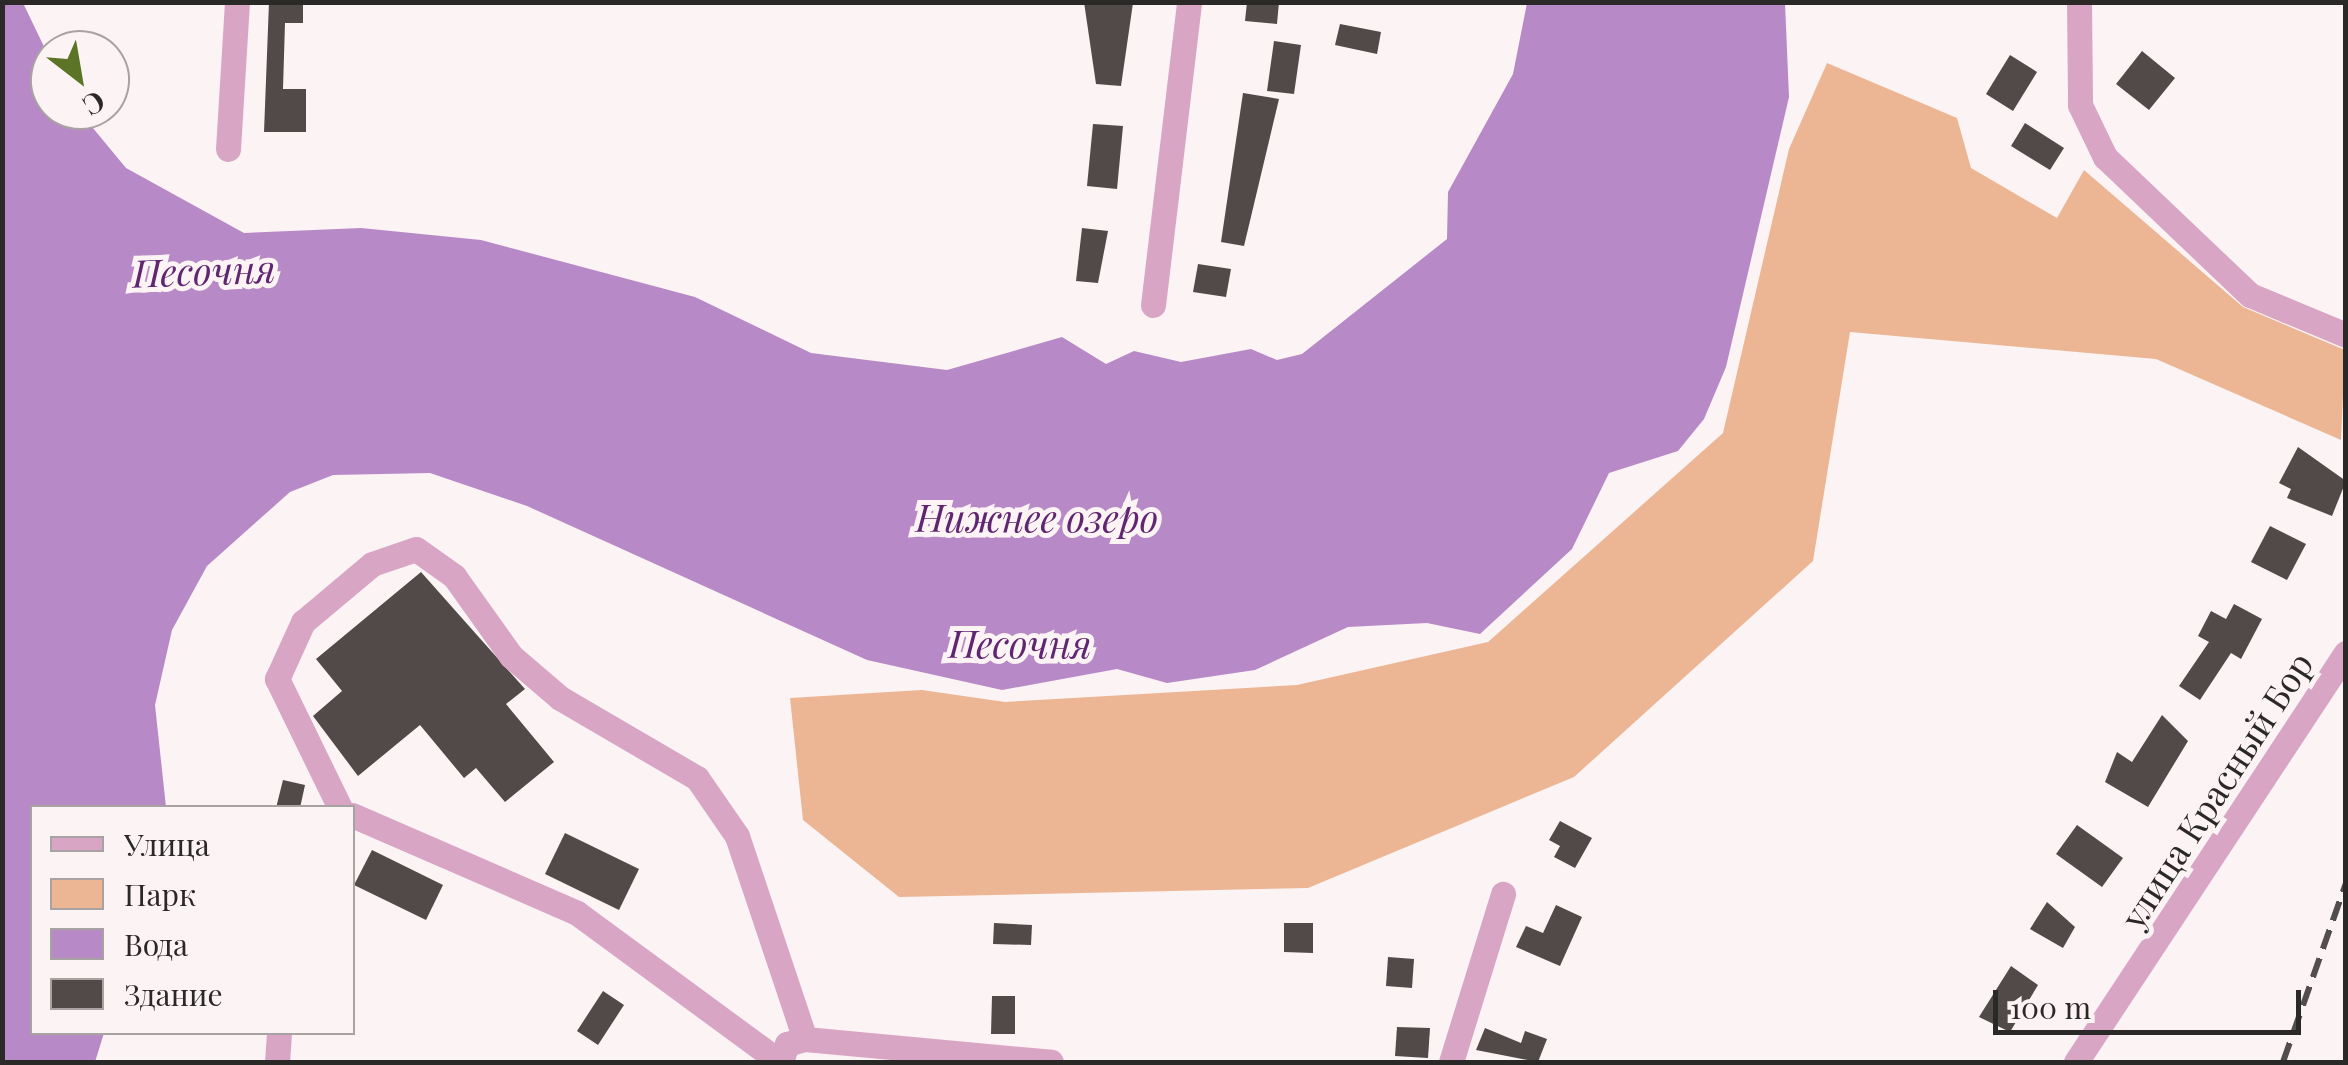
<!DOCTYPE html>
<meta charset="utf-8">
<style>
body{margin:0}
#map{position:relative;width:2348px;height:1065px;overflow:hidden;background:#fcf3f4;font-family:"Playfair Display",serif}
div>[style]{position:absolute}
.green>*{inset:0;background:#ecb694}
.water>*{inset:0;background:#b889c7}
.building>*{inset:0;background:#514a48}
.minor>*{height:25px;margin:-12.5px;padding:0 12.5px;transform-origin:12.5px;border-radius:12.5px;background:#d8a5c4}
.rail>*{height:6px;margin-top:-3px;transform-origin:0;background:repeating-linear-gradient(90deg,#524e4e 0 20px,transparent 0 30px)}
span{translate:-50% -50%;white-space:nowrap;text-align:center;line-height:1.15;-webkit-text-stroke:10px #fcf3f4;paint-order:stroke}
.street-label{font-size:35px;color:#2b2828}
.water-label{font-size:38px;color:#602671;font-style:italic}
.frame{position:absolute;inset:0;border:5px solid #2b2828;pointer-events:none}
.legend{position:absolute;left:30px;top:805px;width:325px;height:230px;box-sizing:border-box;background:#fcf3f4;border:2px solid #a8a2a2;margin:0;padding:12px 18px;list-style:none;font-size:30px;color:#2b2828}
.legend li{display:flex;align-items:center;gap:20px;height:50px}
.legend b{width:50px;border:2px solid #a8a2a2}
.north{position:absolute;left:30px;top:30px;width:100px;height:100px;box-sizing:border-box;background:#fcf3f4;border:2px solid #a8a2a2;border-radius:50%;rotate:149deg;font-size:28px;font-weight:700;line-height:40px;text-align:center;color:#2b2828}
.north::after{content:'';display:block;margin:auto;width:35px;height:45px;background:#5b7426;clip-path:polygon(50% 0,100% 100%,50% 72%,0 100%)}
.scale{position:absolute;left:1993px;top:990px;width:308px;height:45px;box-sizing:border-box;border:5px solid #2b2828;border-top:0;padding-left:12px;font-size:30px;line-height:35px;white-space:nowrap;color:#2b2828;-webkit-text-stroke:8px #fcf3f4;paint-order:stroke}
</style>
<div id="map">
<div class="green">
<i style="clip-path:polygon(1827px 63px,1957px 118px,1971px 168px,2057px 218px,2084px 170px,2243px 307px,2345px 350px,2341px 440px,2156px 359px,1850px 332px,1813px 561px,1574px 777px,1308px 888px,899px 897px,803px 820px,790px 698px,922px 690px,1005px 702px,1297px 685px,1488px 642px,1723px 433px,1789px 149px)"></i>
</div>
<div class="water">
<i style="clip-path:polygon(2px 3px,23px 3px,50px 59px,50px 110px,78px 110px,126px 168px,244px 233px,361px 228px,481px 240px,695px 297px,811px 353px,947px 370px,1062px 337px,1106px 364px,1134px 351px,1181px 362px,1251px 349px,1277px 360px,1302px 354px,1447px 239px,1448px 192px,1513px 74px,1527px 3px,1785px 3px,1789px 97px,1726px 367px,1704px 419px,1678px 451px,1609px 473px,1572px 549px,1480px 634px,1427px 623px,1348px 627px,1255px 670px,1167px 683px,1117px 669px,1002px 690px,867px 660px,527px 506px,430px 473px,333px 475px,290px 492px,207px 566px,172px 630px,155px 705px,166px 807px,32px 808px,32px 1032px,104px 1033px,95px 1062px,3px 1062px)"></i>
</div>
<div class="building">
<i style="clip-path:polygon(269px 2px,303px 2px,303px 23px,285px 23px,283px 89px,306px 89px,306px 132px,264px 132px)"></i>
<i style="clip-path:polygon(1084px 2px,1133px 3px,1121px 86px,1096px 84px)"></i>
<i style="clip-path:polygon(1247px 2px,1279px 2px,1277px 24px,1245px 21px)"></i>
<i style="clip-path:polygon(1340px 24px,1381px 32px,1377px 54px,1335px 45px)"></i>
<i style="clip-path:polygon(1274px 41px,1301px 45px,1294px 94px,1267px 91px)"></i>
<i style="clip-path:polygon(2142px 51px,2175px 78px,2149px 110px,2116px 84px)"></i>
<i style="clip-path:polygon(2010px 55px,2037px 72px,2013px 111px,1986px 94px)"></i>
<i style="clip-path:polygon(1243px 93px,1279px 99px,1244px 246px,1221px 242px)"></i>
<i style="clip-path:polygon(2025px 123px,2064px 148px,2050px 170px,2011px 146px)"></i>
<i style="clip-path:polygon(1093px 124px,1123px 126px,1117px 189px,1087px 186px)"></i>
<i style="clip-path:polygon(1082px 228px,1108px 231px,1098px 283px,1076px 281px)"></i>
<i style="clip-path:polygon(1198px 264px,1231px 269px,1226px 297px,1193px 292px)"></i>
<i style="clip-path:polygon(2298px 447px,2346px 481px,2332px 516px,2287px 498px,2291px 489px,2279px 483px)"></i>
<i style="clip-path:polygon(2270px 526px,2306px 544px,2287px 580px,2251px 562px)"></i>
<i style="clip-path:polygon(421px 572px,525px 689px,506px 704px,554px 762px,505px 802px,476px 768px,464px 778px,420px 725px,358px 776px,313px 716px,342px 691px,316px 659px)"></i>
<i style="clip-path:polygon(2234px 604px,2262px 619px,2241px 659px,2231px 653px,2200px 700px,2179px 686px,2209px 642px,2198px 636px,2211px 611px,2226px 619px)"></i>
<i style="clip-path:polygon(2162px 715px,2188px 741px,2148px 807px,2105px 782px,2117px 752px,2132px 762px)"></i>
<i style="clip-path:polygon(283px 780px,305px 785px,300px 808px,276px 808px)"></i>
<i style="clip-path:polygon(1560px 821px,1592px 838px,1575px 868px,1554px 857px,1560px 846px,1549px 840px)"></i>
<i style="clip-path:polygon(2077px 825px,2123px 858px,2102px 887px,2056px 854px)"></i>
<i style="clip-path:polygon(565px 833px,639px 869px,619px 910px,545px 874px)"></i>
<i style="clip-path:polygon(372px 850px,443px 885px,426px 920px,354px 885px)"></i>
<i style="clip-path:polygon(2047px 902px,2075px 927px,2063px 948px,2030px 929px)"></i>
<i style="clip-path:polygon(1556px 905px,1582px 917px,1560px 966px,1516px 947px,1526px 926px,1543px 933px)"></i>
<i style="clip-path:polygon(994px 923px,1032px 925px,1031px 945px,993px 944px)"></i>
<i style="clip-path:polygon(1284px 923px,1313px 923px,1313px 953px,1284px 952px)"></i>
<i style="clip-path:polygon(1388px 957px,1414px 959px,1412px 988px,1386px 986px)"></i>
<i style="clip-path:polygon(2011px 966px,2038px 985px,2010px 1032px,1979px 1017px)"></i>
<i style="clip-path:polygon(603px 991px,624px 1005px,598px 1045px,577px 1031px)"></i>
<i style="clip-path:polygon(992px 996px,1015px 996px,1015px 1034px,991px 1034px)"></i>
<i style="clip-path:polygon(1397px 1027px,1430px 1028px,1428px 1058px,1395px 1056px)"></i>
<i style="clip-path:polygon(1485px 1028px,1521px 1043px,1525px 1031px,1547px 1039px,1538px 1062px,1476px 1050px)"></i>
</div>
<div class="minor">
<i style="left:2079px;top:2px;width:103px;rotate:89.4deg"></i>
<i style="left:2080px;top:105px;width:58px;rotate:64.3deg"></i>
<i style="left:2105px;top:157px;width:200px;rotate:43.6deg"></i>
<i style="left:2250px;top:295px;width:104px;rotate:22.6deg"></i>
<i style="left:228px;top:149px;width:147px;rotate:-86.5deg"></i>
<i style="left:1153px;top:305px;width:305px;rotate:-83.2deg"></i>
<i style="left:340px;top:808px;width:144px;rotate:-116deg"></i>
<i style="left:277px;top:679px;width:63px;rotate:-65.5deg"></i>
<i style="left:303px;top:622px;width:90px;rotate:-40deg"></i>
<i style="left:372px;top:564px;width:46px;rotate:-18.8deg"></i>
<i style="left:416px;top:549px;width:47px;rotate:35.4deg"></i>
<i style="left:454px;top:576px;width:98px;rotate:54.5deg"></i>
<i style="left:511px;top:656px;width:65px;rotate:40.6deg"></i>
<i style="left:560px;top:698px;width:159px;rotate:30.3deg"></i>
<i style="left:697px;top:778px;width:70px;rotate:55.4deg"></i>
<i style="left:737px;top:836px;width:214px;rotate:71.5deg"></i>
<i style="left:352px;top:815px;width:245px;rotate:23.5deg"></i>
<i style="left:577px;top:913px;width:252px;rotate:36.3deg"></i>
<i style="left:277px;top:1062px;width:30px;rotate:-86deg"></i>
<i style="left:781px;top:1062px;width:19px;rotate:-72deg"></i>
<i style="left:787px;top:1044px;width:19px;rotate:-16deg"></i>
<i style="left:805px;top:1039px;width:247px;rotate:5.3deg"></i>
<i style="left:1451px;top:1062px;width:176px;rotate:-72.8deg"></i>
<i style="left:2076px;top:1062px;width:490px;rotate:-56.6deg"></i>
</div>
<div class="rail">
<i style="left:2283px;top:1062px;width:190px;rotate:-70.6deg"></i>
</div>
<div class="street-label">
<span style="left:2216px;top:790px;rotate:-57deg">улица Красный Бор</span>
</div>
<div class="water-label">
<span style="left:204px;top:270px;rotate:-2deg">Песочня</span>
<span style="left:1037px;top:517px">Нижнее озеро</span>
<span style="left:1020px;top:643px">Песочня</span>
</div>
<div class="frame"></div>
<ul class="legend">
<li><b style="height:12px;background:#d8a5c4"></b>Улица</li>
<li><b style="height:28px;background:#ecb694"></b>Парк</li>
<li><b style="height:28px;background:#b889c7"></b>Вода</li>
<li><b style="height:28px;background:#514a48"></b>Здание</li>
</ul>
<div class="north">С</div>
<div class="scale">100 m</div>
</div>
